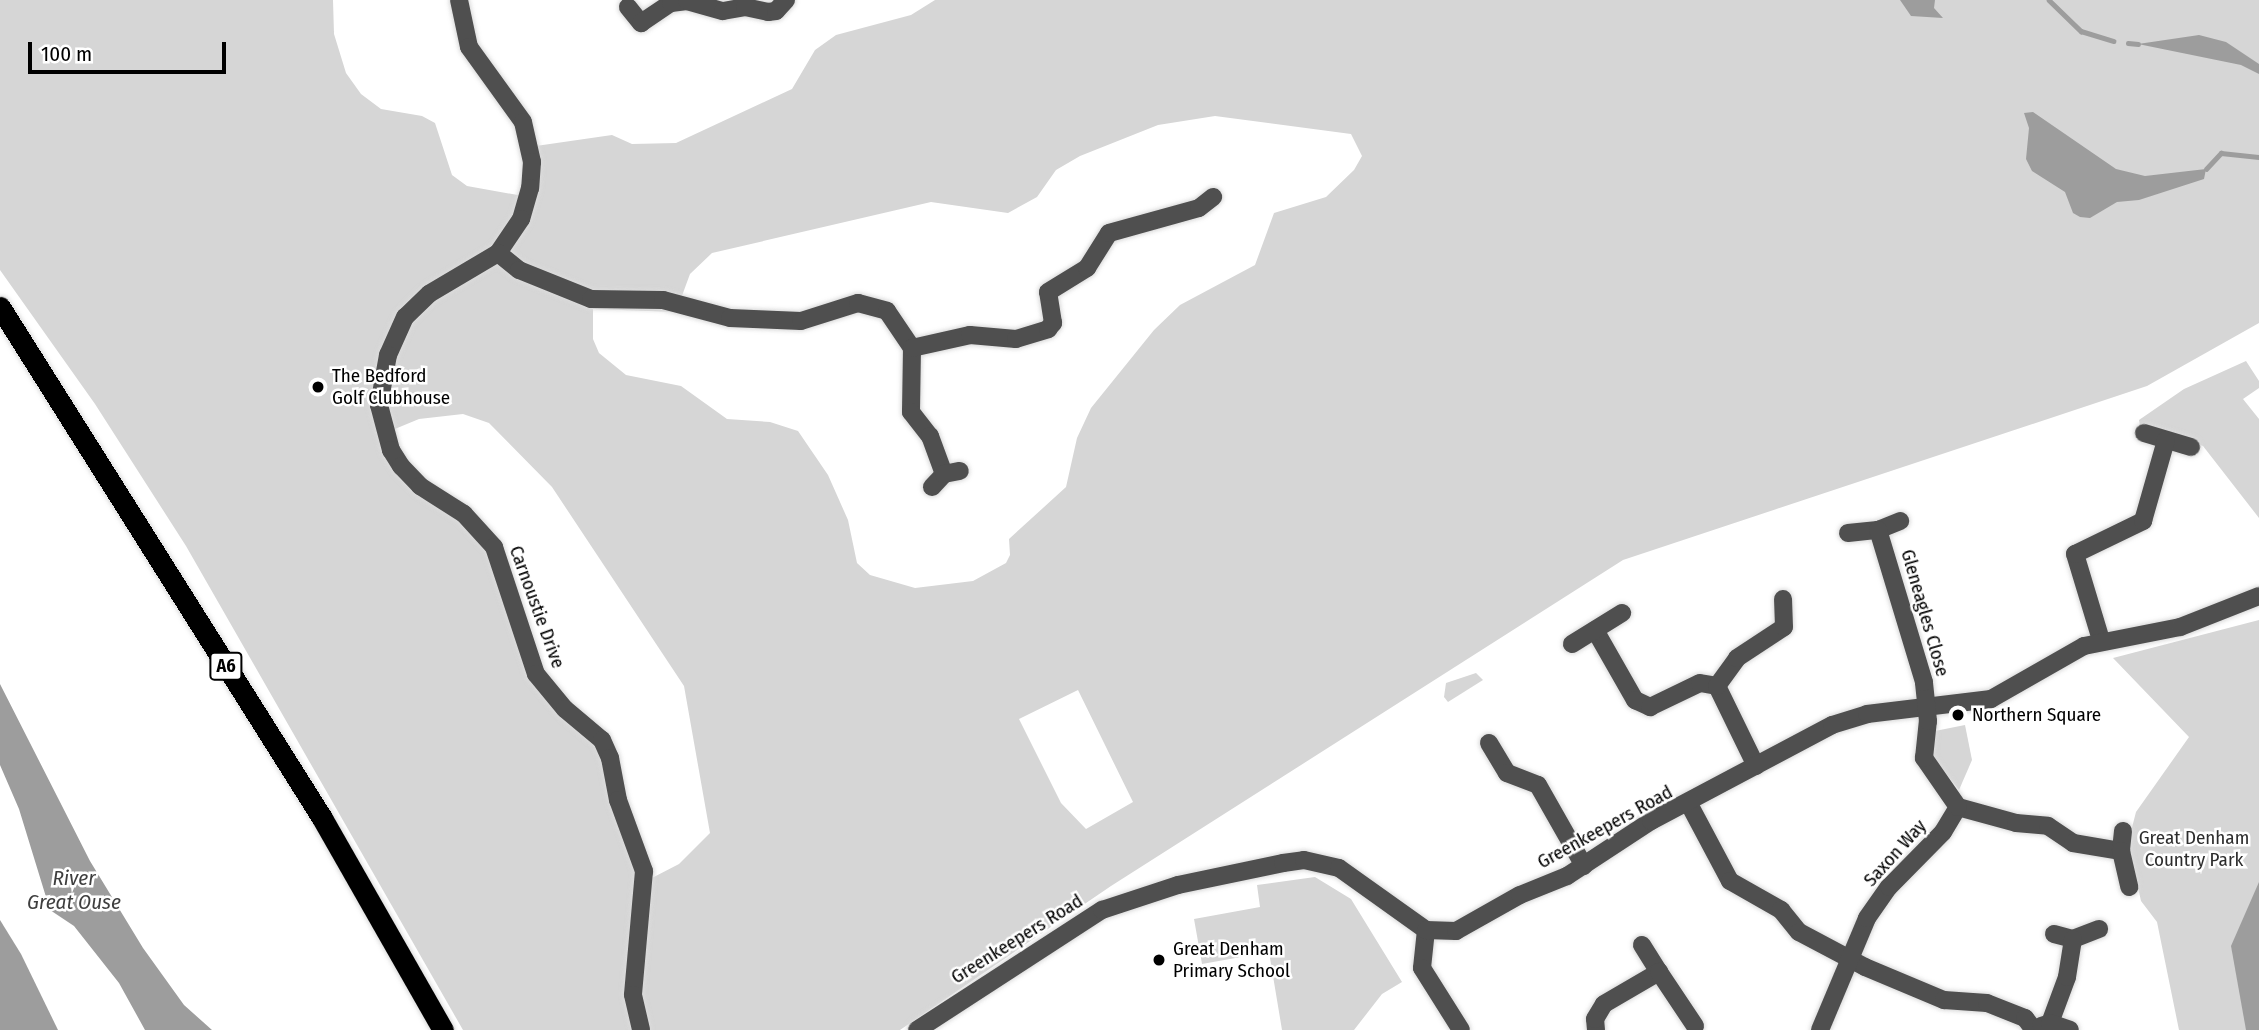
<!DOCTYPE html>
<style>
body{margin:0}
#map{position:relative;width:2259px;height:1030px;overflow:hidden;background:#fff;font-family:"Fira Sans Condensed",sans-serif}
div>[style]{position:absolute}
.green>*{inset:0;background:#d6d6d6}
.water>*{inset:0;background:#9d9d9d}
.stream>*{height:4.5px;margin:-2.25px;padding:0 2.25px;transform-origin:2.25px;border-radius:2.25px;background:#9d9d9d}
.roads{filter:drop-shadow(0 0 2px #dbdbdb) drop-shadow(0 0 2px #dbdbdb)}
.minor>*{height:18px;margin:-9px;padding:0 9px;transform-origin:9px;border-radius:9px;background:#4f4f4f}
.highway>*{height:21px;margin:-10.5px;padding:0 10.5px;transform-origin:10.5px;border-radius:10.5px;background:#000}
.dots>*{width:19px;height:19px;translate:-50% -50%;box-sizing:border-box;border:4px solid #fff;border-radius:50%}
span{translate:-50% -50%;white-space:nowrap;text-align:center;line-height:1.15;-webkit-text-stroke:5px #fff;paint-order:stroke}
.shield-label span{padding:2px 5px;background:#fff;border:2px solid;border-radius:5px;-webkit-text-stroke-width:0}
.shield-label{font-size:18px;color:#000;font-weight:700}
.poi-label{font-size:19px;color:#000}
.left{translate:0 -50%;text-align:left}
.street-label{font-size:19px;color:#000}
.park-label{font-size:19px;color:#2d2d2d}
.water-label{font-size:21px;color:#3e3e3e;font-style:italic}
.scale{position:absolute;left:28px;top:42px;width:198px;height:32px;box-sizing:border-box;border:4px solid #000;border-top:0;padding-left:9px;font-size:21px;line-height:24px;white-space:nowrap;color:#000;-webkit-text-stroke:5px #fff;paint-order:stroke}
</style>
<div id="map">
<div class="green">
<i style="clip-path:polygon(evenodd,0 0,333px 0,334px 34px,346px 73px,361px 94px,381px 109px,422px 116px,435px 123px,452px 175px,467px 186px,523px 196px,529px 147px,612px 135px,632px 144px,676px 143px,792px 89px,815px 50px,836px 35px,911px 15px,935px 0,2259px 0,2259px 323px,2147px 386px,1623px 560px,1111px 886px,900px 1030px,463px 1030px,186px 546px,95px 404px,0 270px,0 0,1215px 116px,1351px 134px,1362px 156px,1354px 170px,1326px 197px,1274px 213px,1255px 265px,1180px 305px,1154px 330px,1091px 408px,1077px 438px,1066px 487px,1009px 539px,1010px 555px,1006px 563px,973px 581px,915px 588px,870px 575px,857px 563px,848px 520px,828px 475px,798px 431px,770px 422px,727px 419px,681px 386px,626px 375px,599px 353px,593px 339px,593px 309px,676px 312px,690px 274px,712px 253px,931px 202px,1008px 213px,1037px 197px,1056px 170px,1080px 156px,1158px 125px,1215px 116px,0 0,463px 414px,489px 423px,552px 487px,684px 686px,710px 833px,679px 864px,650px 879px,600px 730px,566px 704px,537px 663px,509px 563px,499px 543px,407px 464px,390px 431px,419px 419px,463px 414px,0 0,1078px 690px,1133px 802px,1086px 829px,1061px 803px,1019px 719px,1078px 690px)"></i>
<i style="clip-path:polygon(2246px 361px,2259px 381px,2259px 388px,2243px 399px,2259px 419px,2259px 518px,2203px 446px,2140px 426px,2139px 420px,2184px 389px)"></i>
<i style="clip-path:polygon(2259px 620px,2259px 1030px,2179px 1030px,2157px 922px,2141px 901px,2128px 843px,2136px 812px,2189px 737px,2113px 658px)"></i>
<i style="clip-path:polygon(1476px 673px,1483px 680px,1448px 702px,1444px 697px,1446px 683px)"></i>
<i style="clip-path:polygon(1965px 725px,1972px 760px,1959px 790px,1931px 755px,1930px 732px)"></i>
<i style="clip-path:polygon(1315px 877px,1351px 899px,1402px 982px,1382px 994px,1354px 1030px,1282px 1030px,1269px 952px,1202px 964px,1194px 919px,1260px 907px,1257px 885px)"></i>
</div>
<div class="water">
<i style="clip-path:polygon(1900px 0,1935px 0,1934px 8px,1943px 18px,1911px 16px)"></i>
<i style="clip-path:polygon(2199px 35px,2226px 42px,2259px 64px,2259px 74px,2241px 65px,2138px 44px)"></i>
<i style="clip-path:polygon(2033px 112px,2116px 169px,2145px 176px,2206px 169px,2204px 179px,2139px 200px,2117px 202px,2090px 218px,2080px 217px,2073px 213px,2065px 192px,2032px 171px,2026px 159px,2029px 128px,2024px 113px)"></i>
<i style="clip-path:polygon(0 684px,90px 861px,143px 948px,184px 1005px,212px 1030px,145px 1030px,119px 983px,74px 926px,50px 910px,19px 809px,0 765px)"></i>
<i style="clip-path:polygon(2259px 882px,2259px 1030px,2246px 1030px,2231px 946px)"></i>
<i style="clip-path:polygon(0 920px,21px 954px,58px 1030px,0 1030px)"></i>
</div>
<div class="stream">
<i style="left:2049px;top:0;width:45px;rotate:44.1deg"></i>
<i style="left:2081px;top:31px;width:34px;rotate:17deg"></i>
<i style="left:2128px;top:43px;width:10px;rotate:6deg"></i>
<i style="left:2206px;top:169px;width:22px;rotate:-47deg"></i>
<i style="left:2221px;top:153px;width:38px;rotate:6deg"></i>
</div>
<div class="roads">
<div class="minor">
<i style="left:459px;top:0;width:48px;rotate:78deg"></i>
<i style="left:469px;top:47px;width:92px;rotate:54.2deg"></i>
<i style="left:523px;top:122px;width:41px;rotate:77.3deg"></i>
<i style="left:532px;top:162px;width:26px;rotate:94deg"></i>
<i style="left:530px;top:188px;width:32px;rotate:106deg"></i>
<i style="left:521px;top:219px;width:41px;rotate:124.1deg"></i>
<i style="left:498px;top:253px;width:80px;rotate:149.3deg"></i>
<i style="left:429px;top:294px;width:33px;rotate:136deg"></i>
<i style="left:405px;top:317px;width:42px;rotate:114.1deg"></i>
<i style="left:388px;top:355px;width:51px;rotate:100.2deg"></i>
<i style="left:379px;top:405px;width:47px;rotate:75.1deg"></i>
<i style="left:391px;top:450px;width:19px;rotate:58deg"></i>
<i style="left:401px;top:466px;width:28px;rotate:46deg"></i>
<i style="left:420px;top:486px;width:52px;rotate:32.5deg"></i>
<i style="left:464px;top:514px;width:45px;rotate:47.7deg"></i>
<i style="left:494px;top:547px;width:134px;rotate:71.7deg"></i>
<i style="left:536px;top:674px;width:45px;rotate:50.4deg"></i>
<i style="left:565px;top:709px;width:48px;rotate:40deg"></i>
<i style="left:602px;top:740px;width:20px;rotate:66deg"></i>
<i style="left:610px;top:758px;width:43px;rotate:79.2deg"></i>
<i style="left:618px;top:800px;width:76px;rotate:69.9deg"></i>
<i style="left:644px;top:871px;width:124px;rotate:95.1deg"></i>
<i style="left:633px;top:995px;width:36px;rotate:77deg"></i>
<i style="left:628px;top:7px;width:21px;rotate:51deg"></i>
<i style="left:641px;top:23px;width:36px;rotate:-34deg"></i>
<i style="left:671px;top:3px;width:16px;rotate:-7deg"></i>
<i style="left:687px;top:1px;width:37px;rotate:16deg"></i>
<i style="left:723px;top:11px;width:22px;rotate:-10deg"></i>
<i style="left:745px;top:7px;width:24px;rotate:12deg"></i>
<i style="left:768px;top:12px;width:8px;rotate:-7deg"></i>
<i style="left:776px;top:11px;width:15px;rotate:-48deg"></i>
<i style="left:498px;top:253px;width:27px;rotate:39deg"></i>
<i style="left:519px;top:270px;width:78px;rotate:21.9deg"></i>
<i style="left:591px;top:299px;width:72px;rotate:0.8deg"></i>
<i style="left:663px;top:300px;width:69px;rotate:15deg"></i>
<i style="left:730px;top:318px;width:71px;rotate:2.4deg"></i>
<i style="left:801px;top:321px;width:60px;rotate:-17.5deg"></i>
<i style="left:858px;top:303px;width:30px;rotate:15deg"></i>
<i style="left:887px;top:311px;width:45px;rotate:56deg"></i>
<i style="left:912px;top:348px;width:64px;rotate:90.9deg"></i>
<i style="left:911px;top:412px;width:31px;rotate:52deg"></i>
<i style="left:930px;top:436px;width:40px;rotate:69.8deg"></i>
<i style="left:912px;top:348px;width:59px;rotate:-12.6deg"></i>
<i style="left:970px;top:335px;width:46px;rotate:5deg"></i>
<i style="left:1016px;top:339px;width:34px;rotate:-17deg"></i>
<i style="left:1048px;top:329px;width:8px;rotate:-50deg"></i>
<i style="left:1053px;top:323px;width:31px;rotate:-99deg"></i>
<i style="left:1048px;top:292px;width:46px;rotate:-31.6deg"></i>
<i style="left:1087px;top:268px;width:41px;rotate:-57.8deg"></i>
<i style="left:1109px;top:233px;width:93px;rotate:-15.5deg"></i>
<i style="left:1199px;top:208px;width:18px;rotate:-38deg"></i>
<i style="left:2144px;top:433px;width:49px;rotate:16.6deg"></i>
<i style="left:932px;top:487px;width:18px;rotate:-47deg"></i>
<i style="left:944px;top:474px;width:16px;rotate:-11deg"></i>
<i style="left:1848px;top:533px;width:30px;rotate:-6deg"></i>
<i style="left:1878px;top:530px;width:24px;rotate:-22deg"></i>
<i style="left:1595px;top:630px;width:81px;rotate:60.3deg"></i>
<i style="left:1635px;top:700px;width:17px;rotate:25deg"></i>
<i style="left:1650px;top:707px;width:55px;rotate:-25.6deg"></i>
<i style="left:1700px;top:683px;width:17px;rotate:10deg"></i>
<i style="left:2101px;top:640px;width:90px;rotate:-106.8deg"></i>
<i style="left:2075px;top:554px;width:76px;rotate:-25.9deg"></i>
<i style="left:2143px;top:521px;width:84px;rotate:-74.1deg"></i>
<i style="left:1572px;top:644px;width:59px;rotate:-31.8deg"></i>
<i style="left:1489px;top:743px;width:35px;rotate:59deg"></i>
<i style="left:1507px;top:773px;width:33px;rotate:21deg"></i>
<i style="left:1538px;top:785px;width:93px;rotate:60.4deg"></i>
<i style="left:1756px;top:766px;width:89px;rotate:-116deg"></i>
<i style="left:1717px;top:686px;width:34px;rotate:-54deg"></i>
<i style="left:1737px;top:658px;width:56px;rotate:-33.4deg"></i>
<i style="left:1784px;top:627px;width:28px;rotate:-92deg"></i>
<i style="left:1689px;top:804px;width:87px;rotate:62deg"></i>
<i style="left:1730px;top:881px;width:59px;rotate:29.6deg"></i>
<i style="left:1781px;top:910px;width:28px;rotate:51deg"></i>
<i style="left:1799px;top:932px;width:75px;rotate:27.9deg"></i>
<i style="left:1865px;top:967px;width:86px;rotate:22.7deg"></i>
<i style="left:1944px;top:1000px;width:43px;rotate:4deg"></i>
<i style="left:1987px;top:1003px;width:41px;rotate:21.5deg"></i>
<i style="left:2025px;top:1018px;width:15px;rotate:53deg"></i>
<i style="left:1958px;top:807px;width:60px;rotate:15.4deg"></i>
<i style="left:2016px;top:823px;width:32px;rotate:5deg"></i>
<i style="left:2048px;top:826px;width:30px;rotate:34deg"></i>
<i style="left:2073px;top:843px;width:49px;rotate:9.5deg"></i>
<i style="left:2123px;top:831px;width:20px;rotate:96deg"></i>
<i style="left:2121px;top:851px;width:37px;rotate:77deg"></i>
<i style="left:1426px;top:930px;width:38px;rotate:96deg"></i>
<i style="left:1422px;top:968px;width:73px;rotate:57.8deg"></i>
<i style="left:2054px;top:934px;width:20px;rotate:15deg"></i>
<i style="left:2073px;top:939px;width:28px;rotate:-21deg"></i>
<i style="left:1642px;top:945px;width:32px;rotate:58deg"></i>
<i style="left:2050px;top:1023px;width:49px;rotate:-69.7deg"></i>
<i style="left:2067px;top:977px;width:38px;rotate:-81deg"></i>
<i style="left:2041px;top:1026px;width:9px;rotate:-18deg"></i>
<i style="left:2050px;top:1023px;width:21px;rotate:19deg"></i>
<i style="left:917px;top:1030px;width:221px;rotate:-33deg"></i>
<i style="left:1102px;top:910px;width:80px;rotate:-18.2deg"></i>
<i style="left:1178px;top:885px;width:107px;rotate:-11.8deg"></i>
<i style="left:1283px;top:863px;width:21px;rotate:-8deg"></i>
<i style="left:1304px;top:860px;width:36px;rotate:13deg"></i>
<i style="left:1339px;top:868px;width:107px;rotate:35.5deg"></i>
<i style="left:1426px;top:930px;width:30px;rotate:2deg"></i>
<i style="left:1456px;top:931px;width:73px;rotate:-29.4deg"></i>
<i style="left:1520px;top:895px;width:51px;rotate:-22deg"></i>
<i style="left:1567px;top:876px;width:100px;rotate:-33.2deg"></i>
<i style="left:1651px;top:821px;width:205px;rotate:-27.9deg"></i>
<i style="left:1832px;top:725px;width:37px;rotate:-17deg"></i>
<i style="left:1867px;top:714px;width:125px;rotate:-6.9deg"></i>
<i style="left:1991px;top:699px;width:107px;rotate:-29.7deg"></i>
<i style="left:2084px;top:646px;width:98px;rotate:-11.2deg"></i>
<i style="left:2180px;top:627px;width:85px;rotate:-21.4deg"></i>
<i style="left:1596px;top:1030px;width:11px;rotate:-95deg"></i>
<i style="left:1595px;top:1019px;width:17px;rotate:-59deg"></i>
<i style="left:1604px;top:1004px;width:64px;rotate:-30.2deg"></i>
<i style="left:1659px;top:972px;width:65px;rotate:56.3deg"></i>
<i style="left:1820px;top:1030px;width:121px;rotate:-67.2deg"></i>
<i style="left:1867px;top:918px;width:38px;rotate:-55deg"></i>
<i style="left:1889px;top:887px;width:77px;rotate:-45.5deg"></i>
<i style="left:1943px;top:832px;width:29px;rotate:-59deg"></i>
<i style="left:1958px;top:807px;width:60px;rotate:-124.8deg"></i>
<i style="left:1924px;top:758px;width:37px;rotate:-84deg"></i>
<i style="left:1928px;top:721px;width:39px;rotate:-96deg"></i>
<i style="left:1924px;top:682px;width:159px;rotate:-106.8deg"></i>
</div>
<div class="highway">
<i style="left:0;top:307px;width:604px;rotate:57.78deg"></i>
<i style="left:322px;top:818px;width:244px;rotate:60.3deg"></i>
</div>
</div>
<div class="dots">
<i style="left:318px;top:387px;background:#000"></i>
<i style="left:1958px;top:715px;background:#000"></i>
<i style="left:1159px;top:960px;background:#000"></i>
</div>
<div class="shield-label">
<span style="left:226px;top:666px">A6</span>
</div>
<div class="poi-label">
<span class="left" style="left:332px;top:387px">The Bedford<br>Golf Clubhouse</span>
<span class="left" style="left:1972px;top:715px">Northern Square</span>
<span class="left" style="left:1173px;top:960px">Great Denham<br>Primary School</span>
</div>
<div class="street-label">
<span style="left:537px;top:607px;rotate:70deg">Carnoustie Drive</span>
<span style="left:1925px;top:613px;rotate:74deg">Gleneagles Close</span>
<span style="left:1605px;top:827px;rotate:-29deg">Greenkeepers Road</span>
<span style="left:1895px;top:853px;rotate:-48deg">Saxon Way</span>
<span style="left:1017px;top:939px;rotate:-32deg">Greenkeepers Road</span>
</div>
<div class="park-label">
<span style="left:2194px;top:849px">Great Denham<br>Country Park</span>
</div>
<div class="water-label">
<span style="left:74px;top:890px">River<br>Great Ouse</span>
</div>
<div class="scale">100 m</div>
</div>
